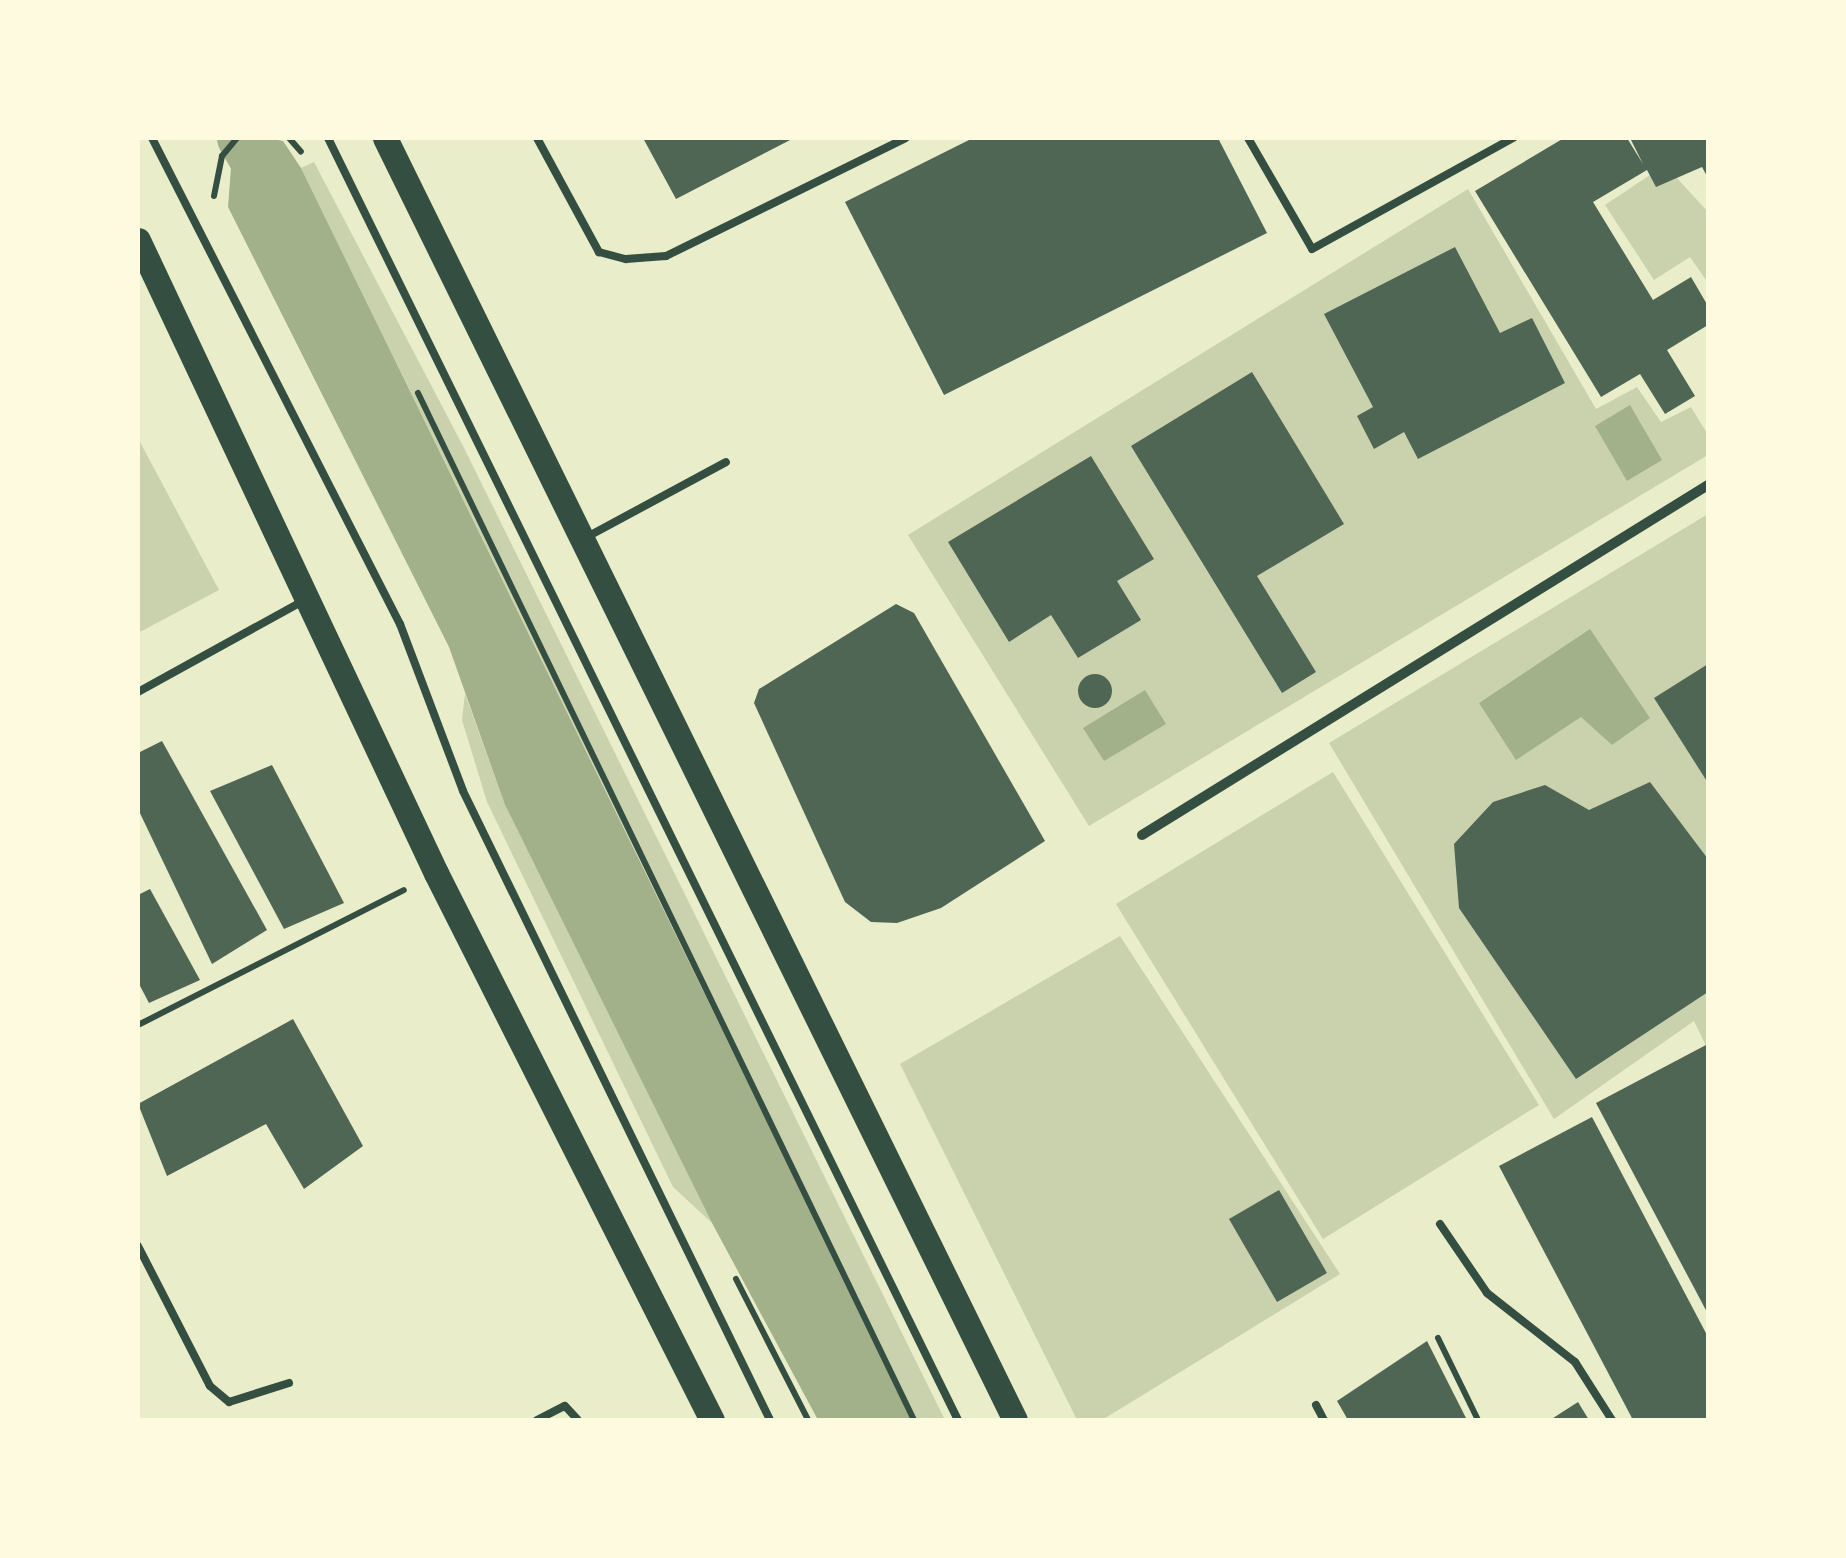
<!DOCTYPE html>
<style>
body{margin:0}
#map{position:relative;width:1846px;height:1558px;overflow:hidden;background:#e9edc9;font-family:"Roboto Condensed",sans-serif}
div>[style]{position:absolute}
.green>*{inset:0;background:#cad2ad}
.water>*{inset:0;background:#a3b18a}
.canal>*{height:50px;margin:-25px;padding:0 25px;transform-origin:25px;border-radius:25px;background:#a3b18a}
.building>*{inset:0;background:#4f6655}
.round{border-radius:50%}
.path>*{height:6px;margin:-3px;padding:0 3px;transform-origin:3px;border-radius:3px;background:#344e41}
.service>*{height:8px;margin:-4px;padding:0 4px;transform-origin:4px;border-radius:4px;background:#344e41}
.minor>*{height:10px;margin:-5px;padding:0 5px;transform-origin:5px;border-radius:5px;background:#344e41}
.primary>*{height:25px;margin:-12.5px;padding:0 12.5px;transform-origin:12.5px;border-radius:12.5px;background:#344e41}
span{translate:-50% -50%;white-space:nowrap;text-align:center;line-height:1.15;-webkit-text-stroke:10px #fefae0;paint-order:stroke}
.frame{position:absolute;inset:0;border:140px solid #fefae0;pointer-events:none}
</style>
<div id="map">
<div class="green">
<i style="clip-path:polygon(314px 162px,463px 446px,945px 1420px,914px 1420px,301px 168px)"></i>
<i style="clip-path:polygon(1665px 165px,1708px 212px,1708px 283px,1690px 257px,1654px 280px,1605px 205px)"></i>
<i style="clip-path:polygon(1468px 189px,1596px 409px,1637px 387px,1661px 422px,1691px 407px,1708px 435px,1708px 455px,1089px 826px,908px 535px)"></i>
<i style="clip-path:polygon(140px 442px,219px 590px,138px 633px,138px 443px)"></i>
<i style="clip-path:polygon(1708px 514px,1708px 1050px,1694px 1021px,1554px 1119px,1329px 743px)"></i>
<i style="clip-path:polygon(465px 694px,505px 805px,712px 1223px,673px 1187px,487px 802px,462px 720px)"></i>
<i style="clip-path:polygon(1333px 772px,1539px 1105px,1323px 1239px,1116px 904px)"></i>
<i style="clip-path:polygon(1120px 936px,1340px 1274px,1102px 1420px,1077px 1420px,900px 1064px)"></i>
</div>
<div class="water">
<i style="clip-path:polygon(268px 138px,283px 141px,301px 168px,913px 1420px,818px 1420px,712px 1223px,505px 805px,449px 647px,228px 207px,232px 155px)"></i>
<i style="clip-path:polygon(1630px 405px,1662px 460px,1627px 481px,1595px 426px)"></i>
<i style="clip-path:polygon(1590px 629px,1650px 718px,1612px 745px,1581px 717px,1516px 760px,1479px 703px)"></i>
<i style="clip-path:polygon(1145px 690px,1166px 724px,1104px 761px,1083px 728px)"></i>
</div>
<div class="canal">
<i style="left:242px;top:138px;width:75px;rotate:59.7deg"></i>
</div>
<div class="building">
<i style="clip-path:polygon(643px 138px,794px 138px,676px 199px)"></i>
<i style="clip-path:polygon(973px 138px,1218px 138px,1267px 233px,944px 395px,845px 202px)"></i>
<i style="clip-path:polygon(1564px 138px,1627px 138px,1643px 164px,1630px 138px,1708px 138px,1708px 178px,1702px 167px,1656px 187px,1647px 170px,1593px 202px,1653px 300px,1691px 277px,1708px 306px,1708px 325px,1667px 350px,1695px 396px,1665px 414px,1640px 374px,1601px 397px,1475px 191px)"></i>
<i style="clip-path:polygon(1455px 247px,1500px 333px,1532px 318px,1565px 383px,1418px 459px,1404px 432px,1374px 449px,1357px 416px,1373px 407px,1324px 314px)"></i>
<i style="clip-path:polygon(1252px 372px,1344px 524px,1257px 576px,1316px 672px,1282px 693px,1131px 446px)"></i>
<i style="clip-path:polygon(1091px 456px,1154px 559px,1117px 581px,1141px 620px,1078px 658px,1051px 615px,1009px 642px,948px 542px)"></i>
<i style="clip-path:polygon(896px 604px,914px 613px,1045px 841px,941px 908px,897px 923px,871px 922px,845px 902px,754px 703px,759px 689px)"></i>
<i style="clip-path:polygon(1708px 664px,1708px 783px,1654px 698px)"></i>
<i class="round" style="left:1078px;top:674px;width:34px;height:34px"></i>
<i style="clip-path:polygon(162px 741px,267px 930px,212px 964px,138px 809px,138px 753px)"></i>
<i style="clip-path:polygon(272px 765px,344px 903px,284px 929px,210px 791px)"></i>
<i style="clip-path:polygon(1650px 782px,1708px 859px,1708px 992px,1576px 1079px,1459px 908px,1454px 844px,1493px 802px,1545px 785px,1589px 810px)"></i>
<i style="clip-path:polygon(150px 889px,200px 980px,149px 1003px,138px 982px,138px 895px)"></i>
<i style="clip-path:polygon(293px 1019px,363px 1146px,304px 1189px,266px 1124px,167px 1176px,138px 1104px)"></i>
<i style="clip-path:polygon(1706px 1045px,1708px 1050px,1708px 1314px,1596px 1103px)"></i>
<i style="clip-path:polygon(1592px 1117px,1708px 1337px,1708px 1420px,1633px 1420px,1499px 1166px)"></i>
<i style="clip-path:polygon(1279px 1190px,1327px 1273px,1277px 1302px,1229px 1219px)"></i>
<i style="clip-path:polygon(1427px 1341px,1467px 1420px,1348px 1420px,1337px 1401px)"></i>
<i style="clip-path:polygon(1578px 1402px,1589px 1420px,1550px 1420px)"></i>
</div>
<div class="path">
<i style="left:289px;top:138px;width:18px;rotate:49deg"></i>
<i style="left:214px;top:196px;width:41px;rotate:-78.7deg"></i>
<i style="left:222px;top:156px;width:23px;rotate:-50deg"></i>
<i style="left:418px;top:393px;width:1141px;rotate:64.22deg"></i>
<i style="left:138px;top:1025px;width:298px;rotate:-26.9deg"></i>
<i style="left:736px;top:1279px;width:158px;rotate:62.9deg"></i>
<i style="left:1438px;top:1338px;width:91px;rotate:64deg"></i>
</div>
<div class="service">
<i style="left:152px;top:138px;width:546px;rotate:62.97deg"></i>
<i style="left:400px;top:624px;width:178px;rotate:69.3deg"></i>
<i style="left:463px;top:791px;width:700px;rotate:63.98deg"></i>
<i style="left:328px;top:138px;width:1428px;rotate:63.83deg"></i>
<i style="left:537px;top:138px;width:130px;rotate:61.5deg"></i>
<i style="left:599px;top:252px;width:28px;rotate:15deg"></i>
<i style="left:626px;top:259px;width:40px;rotate:-4.3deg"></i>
<i style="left:666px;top:256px;width:267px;rotate:-26.2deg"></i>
<i style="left:1248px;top:138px;width:128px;rotate:60deg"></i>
<i style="left:1312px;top:249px;width:230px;rotate:-28.9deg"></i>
<i style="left:585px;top:538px;width:160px;rotate:-28.3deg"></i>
<i style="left:138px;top:692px;width:188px;rotate:-28.9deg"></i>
<i style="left:1440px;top:1224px;width:83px;rotate:55.7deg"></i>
<i style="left:1487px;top:1293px;width:112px;rotate:38.1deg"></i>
<i style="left:1575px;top:1362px;width:69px;rotate:57.5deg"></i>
<i style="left:138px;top:1246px;width:157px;rotate:62.8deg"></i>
<i style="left:210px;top:1386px;width:25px;rotate:40deg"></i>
<i style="left:229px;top:1402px;width:63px;rotate:-17.6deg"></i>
<i style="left:1316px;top:1405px;width:17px;rotate:62deg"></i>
<i style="left:537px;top:1420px;width:31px;rotate:-27deg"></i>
<i style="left:565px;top:1406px;width:19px;rotate:47deg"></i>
</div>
<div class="minor">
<i style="left:1142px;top:835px;width:665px;rotate:-31.73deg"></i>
</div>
<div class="primary">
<i style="left:385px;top:138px;width:1428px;rotate:63.83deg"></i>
<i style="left:138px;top:240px;width:700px;rotate:64.79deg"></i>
<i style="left:436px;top:873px;width:613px;rotate:63.23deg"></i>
</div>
<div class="frame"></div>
</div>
